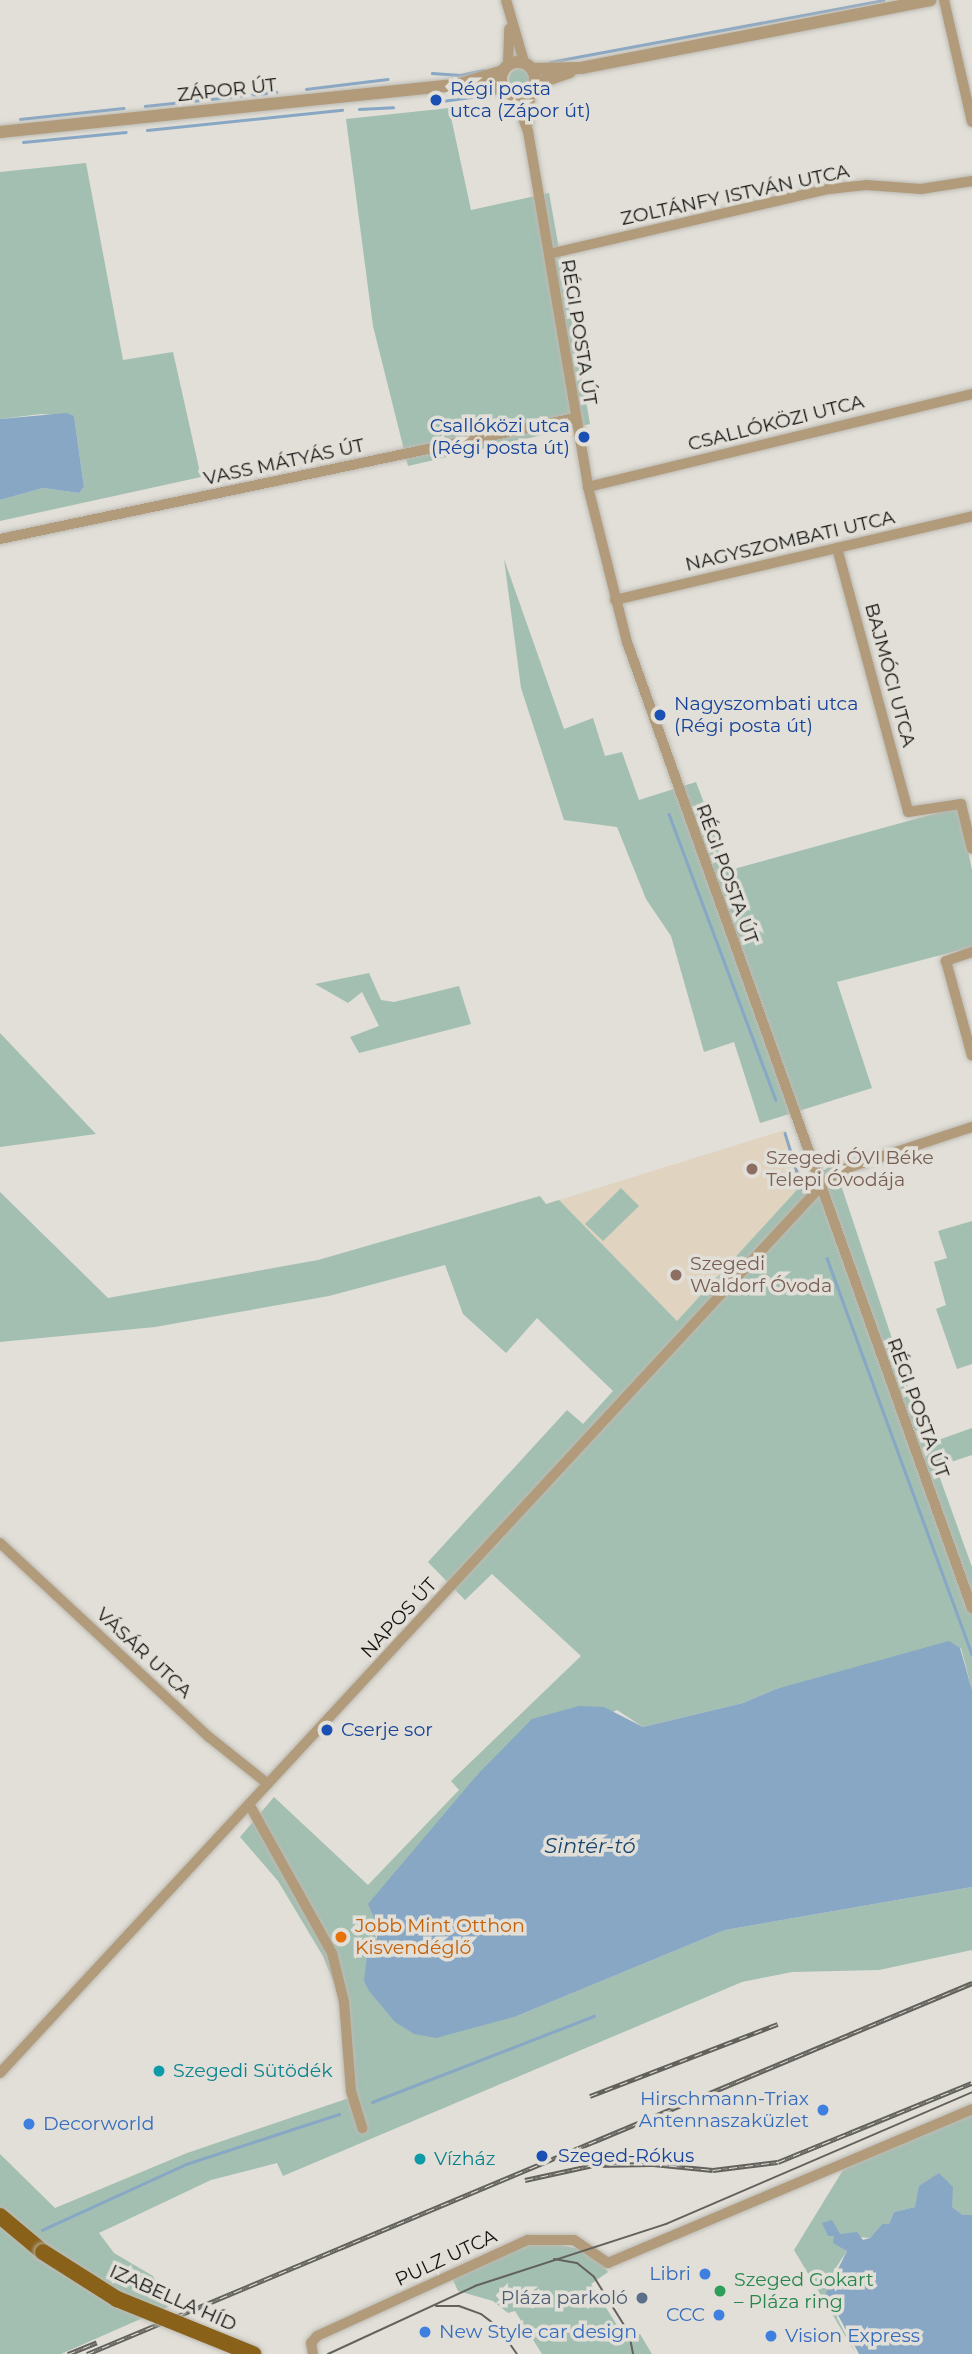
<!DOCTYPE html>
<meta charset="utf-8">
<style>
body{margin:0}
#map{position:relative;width:972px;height:2354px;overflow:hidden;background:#e1dfd7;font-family:Montserrat,sans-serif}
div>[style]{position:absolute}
.education>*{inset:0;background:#e0d3c0}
.green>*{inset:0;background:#a2bfb1}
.round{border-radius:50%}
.water>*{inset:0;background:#88a7c5}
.stream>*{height:2.5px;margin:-1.25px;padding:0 1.25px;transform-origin:1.25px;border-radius:1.25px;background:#88a7c5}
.roads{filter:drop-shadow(0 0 2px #bcbab4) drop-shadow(0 0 2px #bcbab4)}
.minor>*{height:10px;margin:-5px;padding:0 5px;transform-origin:5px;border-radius:5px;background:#b19b7a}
.tertiary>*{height:12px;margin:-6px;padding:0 6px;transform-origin:6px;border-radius:6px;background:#b19b7a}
.tertiary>.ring{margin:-6px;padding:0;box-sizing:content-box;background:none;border:12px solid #b19b7a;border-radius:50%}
.primary>*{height:16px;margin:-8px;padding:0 8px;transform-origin:8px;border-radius:8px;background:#896119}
.tram>*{height:2px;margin:-1px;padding:0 1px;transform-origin:1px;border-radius:1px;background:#62615c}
.rail>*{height:5px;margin-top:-2.5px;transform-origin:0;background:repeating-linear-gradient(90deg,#e1dfd7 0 8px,#62615c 0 16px);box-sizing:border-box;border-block:2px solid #62615c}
.bridges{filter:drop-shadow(0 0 2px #bcbab4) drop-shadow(0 0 2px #bcbab4)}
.primary-bridge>*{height:16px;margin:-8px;padding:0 8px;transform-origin:8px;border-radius:8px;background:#896119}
.dots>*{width:19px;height:19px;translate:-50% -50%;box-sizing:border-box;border:4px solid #e1dfd7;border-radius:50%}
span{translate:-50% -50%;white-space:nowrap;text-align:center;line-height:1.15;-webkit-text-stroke:7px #e1dfd7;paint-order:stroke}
.transit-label{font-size:19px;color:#164399}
.left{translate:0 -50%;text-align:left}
.right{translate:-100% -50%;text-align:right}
.street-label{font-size:19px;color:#151412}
.education-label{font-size:19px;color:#785e54}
.food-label{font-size:19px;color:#c56008}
.culture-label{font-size:19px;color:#0d838f}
.shop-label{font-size:19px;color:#366cbe}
.leisure-label{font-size:19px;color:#27864d}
.service-label{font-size:19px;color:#4e5e75}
.water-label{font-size:21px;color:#16466f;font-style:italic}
</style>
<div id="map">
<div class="education">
<i style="clip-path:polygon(785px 1130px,804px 1182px,677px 1321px,559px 1200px)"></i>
</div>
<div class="green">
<i class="round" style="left:509px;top:69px;width:20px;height:20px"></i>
<i style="clip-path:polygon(449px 108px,471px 210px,549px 193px,590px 424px,408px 466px,373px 326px,346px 119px)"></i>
<i style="clip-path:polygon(86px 163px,123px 360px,173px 352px,201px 477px,0 521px,0 500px,43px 488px,79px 493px,84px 487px,74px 416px,41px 414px,0 419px,0 172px)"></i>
<i style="clip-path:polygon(504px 559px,564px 729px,593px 718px,605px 756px,622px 752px,639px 800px,696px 782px,730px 870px,959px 807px,972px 870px,972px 947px,837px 982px,872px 1088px,760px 1123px,734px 1042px,704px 1052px,671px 936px,646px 899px,617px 827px,564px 820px,521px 688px)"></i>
<i style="clip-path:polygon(369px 973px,381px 1000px,394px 1002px,459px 986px,471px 1024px,359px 1053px,350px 1037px,379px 1026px,362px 992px,348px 1003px,315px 984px)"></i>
<i style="clip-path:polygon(0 1033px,96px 1134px,0 1147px)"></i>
<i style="clip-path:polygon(834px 1164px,927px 1444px,972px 1428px,972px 1455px,936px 1467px,972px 1567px,972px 1690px,961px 1648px,776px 1689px,743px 1703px,643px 1727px,617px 1710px,477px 1775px,376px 1922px,376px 1938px,517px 2016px,725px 1930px,972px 1887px,972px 1950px,879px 1970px,792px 1972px,742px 1982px,283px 2176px,277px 2163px,211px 2180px,99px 2233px,114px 2253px,153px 2276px,170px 2306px,61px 2354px,0 2354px,0 2154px,55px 2208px,187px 2153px,349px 2098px,338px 1993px,323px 1956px,278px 1881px,240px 1837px,274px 1797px,368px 1885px,459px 1790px,451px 1781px,581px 1656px,492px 1574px,465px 1600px,428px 1562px,567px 1410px,583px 1424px,613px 1391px,537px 1318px,506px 1353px,463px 1314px,445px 1265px,329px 1296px,155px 1327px,0 1342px,0 1192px,108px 1298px,318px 1260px,540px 1196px,546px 1204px,559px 1200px,677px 1321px,804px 1182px)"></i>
<i style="clip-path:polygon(621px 1188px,639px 1206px,603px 1241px,585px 1224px)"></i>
<i style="clip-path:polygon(972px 1221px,972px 1364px,957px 1369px,936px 1309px,946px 1305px,934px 1262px,947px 1258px,938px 1231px)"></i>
<i style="clip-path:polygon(972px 2110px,972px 2215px,963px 2215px,952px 2207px,950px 2197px,920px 2197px,915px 2207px,894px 2212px,889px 2224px,882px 2224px,870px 2238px,834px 2235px,847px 2251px,833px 2272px,837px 2318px,856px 2354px,794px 2250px,843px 2170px)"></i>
<i style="clip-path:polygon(545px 2242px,584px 2250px,601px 2263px,608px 2272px,591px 2284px,627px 2341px,640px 2334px,652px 2354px,542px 2354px,515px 2311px,508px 2313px,493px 2301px,458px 2291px,452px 2278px,524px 2246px)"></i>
</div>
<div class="water">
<i style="clip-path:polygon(66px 413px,74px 416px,84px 487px,79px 493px,43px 488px,0 500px,0 419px)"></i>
<i style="clip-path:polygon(949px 1641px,960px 1648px,972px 1690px,972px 1887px,725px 1930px,517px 2016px,436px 2038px,414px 2034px,395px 2022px,369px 1991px,364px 1981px,367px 1955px,377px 1940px,376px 1922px,368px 1904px,477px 1775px,532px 1719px,579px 1706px,604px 1707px,643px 1727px,743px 1703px,776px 1689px)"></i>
<i style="clip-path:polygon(939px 2173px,953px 2187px,952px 2207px,963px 2215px,972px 2215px,972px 2354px,859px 2354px,826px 2293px,847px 2251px,833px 2243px,834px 2236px,828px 2236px,822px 2223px,832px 2220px,840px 2234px,857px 2232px,863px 2240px,870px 2238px,882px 2224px,889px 2224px,894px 2212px,915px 2207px,919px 2186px)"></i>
</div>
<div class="stream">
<i style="left:550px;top:62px;width:339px;rotate:-10.5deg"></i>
<i style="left:432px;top:73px;width:28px;rotate:4deg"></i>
<i style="left:460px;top:75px;width:24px;rotate:-12deg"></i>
<i style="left:306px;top:89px;width:82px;rotate:-7deg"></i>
<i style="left:442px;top:101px;width:44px;rotate:-7.8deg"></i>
<i style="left:145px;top:106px;width:132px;rotate:-6.1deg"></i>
<i style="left:359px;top:109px;width:34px;rotate:-3deg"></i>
<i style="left:20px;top:119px;width:104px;rotate:-6.1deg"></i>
<i style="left:147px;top:130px;width:196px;rotate:-5.9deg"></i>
<i style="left:23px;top:142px;width:103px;rotate:-5.5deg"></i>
<i style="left:669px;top:814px;width:305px;rotate:69.5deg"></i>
<i style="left:785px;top:1133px;width:41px;rotate:72.9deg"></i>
<i style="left:827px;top:1258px;width:422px;rotate:69.9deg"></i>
<i style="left:372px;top:2102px;width:238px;rotate:-21.2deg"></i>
<i style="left:42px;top:2230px;width:158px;rotate:-24.6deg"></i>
<i style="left:186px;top:2164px;width:161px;rotate:-18.1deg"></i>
</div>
<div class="roads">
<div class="minor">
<i style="left:506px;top:0;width:65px;rotate:73.8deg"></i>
<i style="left:944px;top:0;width:125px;rotate:77.1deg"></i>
<i style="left:508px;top:65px;width:36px;rotate:-88deg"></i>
<i style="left:515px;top:96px;width:37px;rotate:70deg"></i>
<i style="left:528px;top:131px;width:361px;rotate:80.4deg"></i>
<i style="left:588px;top:487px;width:160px;rotate:75.9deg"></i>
<i style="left:627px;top:642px;width:1026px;rotate:70.35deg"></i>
<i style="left:528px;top:123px;width:31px;rotate:-86deg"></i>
<i style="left:549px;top:254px;width:287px;rotate:-13.1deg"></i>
<i style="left:829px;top:189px;width:37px;rotate:-6deg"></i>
<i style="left:866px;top:185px;width:55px;rotate:4.2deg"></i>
<i style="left:921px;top:189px;width:52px;rotate:-8.9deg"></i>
<i style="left:588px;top:487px;width:395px;rotate:-13.6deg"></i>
<i style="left:0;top:539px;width:588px;rotate:-11.88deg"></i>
<i style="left:837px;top:548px;width:273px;rotate:74.9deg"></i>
<i style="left:908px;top:812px;width:54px;rotate:-8.6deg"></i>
<i style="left:961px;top:804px;width:46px;rotate:76.3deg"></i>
<i style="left:615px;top:600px;width:367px;rotate:-13.2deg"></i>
<i style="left:972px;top:952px;width:28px;rotate:161deg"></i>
<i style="left:946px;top:961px;width:98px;rotate:74.7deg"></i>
<i style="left:0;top:1543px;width:285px;rotate:42.9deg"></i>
<i style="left:209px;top:1737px;width:75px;rotate:38.5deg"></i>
<i style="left:249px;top:1804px;width:171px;rotate:60.9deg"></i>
<i style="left:332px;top:1953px;width:50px;rotate:76.2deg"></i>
<i style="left:344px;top:2002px;width:89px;rotate:85.5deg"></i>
<i style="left:351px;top:2091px;width:39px;rotate:73deg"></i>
<i style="left:0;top:2073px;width:1209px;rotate:-47.21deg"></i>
<i style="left:821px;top:1186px;width:23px;rotate:-41deg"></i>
<i style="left:838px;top:1171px;width:141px;rotate:-18.2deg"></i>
<i style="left:313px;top:2354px;width:11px;rotate:-100deg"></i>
<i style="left:311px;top:2343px;width:9px;rotate:-49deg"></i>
<i style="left:317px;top:2336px;width:232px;rotate:-24.5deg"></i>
<i style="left:528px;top:2240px;width:46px"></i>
<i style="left:574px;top:2240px;width:41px;rotate:34.1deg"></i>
<i style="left:608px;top:2263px;width:395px;rotate:-22.9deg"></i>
</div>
<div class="tertiary">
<i class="ring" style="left:501px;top:62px;width:22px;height:22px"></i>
<i style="left:533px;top:69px;width:48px;rotate:-1.2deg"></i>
<i style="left:581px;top:68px;width:356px;rotate:-11deg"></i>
<i style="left:535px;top:84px;width:37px;rotate:-19deg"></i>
<i style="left:468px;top:86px;width:36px;rotate:5deg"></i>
<i style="left:0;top:132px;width:459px;rotate:-5.9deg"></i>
<i style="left:457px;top:85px;width:48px;rotate:-16.9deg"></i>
</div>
<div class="primary">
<i style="left:0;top:2216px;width:56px;rotate:39.9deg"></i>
</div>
</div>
<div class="tram">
<i style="left:554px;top:2259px;width:23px;rotate:10deg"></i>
<i style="left:577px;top:2263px;width:22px;rotate:39deg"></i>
<i style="left:594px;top:2277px;width:66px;rotate:58deg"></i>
<i style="left:629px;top:2333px;width:21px;rotate:79deg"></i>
<i style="left:436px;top:2306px;width:23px"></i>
<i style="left:459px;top:2306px;width:23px;rotate:20deg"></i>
<i style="left:481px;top:2314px;width:21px;rotate:37deg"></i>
<i style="left:498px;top:2327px;width:33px;rotate:55deg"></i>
<i style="left:328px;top:2354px;width:162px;rotate:-24.8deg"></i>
<i style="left:475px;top:2286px;width:201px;rotate:-18deg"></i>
<i style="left:666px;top:2224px;width:333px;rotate:-23.3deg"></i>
</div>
<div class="rail">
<i style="left:590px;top:2096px;width:201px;rotate:-21deg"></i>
<i style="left:525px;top:2180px;width:71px;rotate:-12.3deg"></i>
<i style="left:594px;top:2165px;width:59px;rotate:-1deg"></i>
<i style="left:653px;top:2164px;width:60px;rotate:5.7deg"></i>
<i style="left:713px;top:2170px;width:65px;rotate:-7deg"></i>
<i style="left:778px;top:2162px;width:209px;rotate:-22.2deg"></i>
<i style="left:68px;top:2354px;width:31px;rotate:-22deg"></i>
<i style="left:87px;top:2354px;width:960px;rotate:-22.74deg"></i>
</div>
<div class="bridges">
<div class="primary-bridge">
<i style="left:43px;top:2252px;width:88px;rotate:32.4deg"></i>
<i style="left:117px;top:2299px;width:147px;rotate:22deg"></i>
</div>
</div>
<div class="dots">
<i style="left:436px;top:100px;background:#1a4fb4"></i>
<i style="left:584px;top:437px;background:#1a4fb4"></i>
<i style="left:660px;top:715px;background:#1a4fb4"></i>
<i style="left:752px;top:1169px;background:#8d6e63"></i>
<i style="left:676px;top:1275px;background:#8d6e63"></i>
<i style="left:327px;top:1730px;background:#1a4fb4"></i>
<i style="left:341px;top:1937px;background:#e8710a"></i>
<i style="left:159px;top:2071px;background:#0f9aa8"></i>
<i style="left:823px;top:2110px;background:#3f7fe0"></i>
<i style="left:29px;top:2124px;background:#3f7fe0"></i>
<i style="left:542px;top:2156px;background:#1a4fb4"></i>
<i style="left:420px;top:2159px;background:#0f9aa8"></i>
<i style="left:705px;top:2274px;background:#3f7fe0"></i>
<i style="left:720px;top:2291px;background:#2e9e5b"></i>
<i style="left:642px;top:2298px;background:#5c6f8a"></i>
<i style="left:719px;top:2315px;background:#3f7fe0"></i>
<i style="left:425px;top:2332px;background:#3f7fe0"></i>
<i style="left:771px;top:2336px;background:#3f7fe0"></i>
</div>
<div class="transit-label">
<span class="left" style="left:450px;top:100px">Régi posta<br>utca (Zápor út)</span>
<span class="right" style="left:570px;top:437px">Csallóközi utca<br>(Régi posta út)</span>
<span class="left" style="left:674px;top:715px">Nagyszombati utca<br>(Régi posta út)</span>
<span class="left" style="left:341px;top:1730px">Cserje sor</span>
<span class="left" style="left:558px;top:2156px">Szeged-Rókus</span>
</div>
<div class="street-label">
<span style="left:227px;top:90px;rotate:-6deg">ZÁPOR ÚT</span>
<span style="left:735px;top:195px;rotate:-12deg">ZOLTÁNFY ISTVÁN UTCA</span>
<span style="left:579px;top:332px;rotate:81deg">RÉGI POSTA ÚT</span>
<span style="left:776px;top:423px;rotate:-14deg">CSALLÓKÖZI UTCA</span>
<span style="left:284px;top:462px;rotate:-12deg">VASS MÁTYÁS ÚT</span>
<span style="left:790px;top:541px;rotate:-13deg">NAGYSZOMBATI UTCA</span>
<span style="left:890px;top:675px;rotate:75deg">BAJMÓCI UTCA</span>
<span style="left:727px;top:874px;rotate:70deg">RÉGI POSTA ÚT</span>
<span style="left:918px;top:1408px;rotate:70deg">RÉGI POSTA ÚT</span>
<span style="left:399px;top:1618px;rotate:-47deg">NAPOS ÚT</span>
<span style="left:144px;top:1653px;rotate:43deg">VÁSÁR UTCA</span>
<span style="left:446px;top:2258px;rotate:-25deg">PULZ UTCA</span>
<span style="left:173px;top:2298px;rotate:24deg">IZABELLA HÍD</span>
</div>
<div class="education-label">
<span class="left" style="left:766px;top:1169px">Szegedi ÓVI Béke<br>Telepi Óvodája</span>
<span class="left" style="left:690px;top:1275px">Szegedi<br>Waldorf Óvoda</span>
</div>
<div class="food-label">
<span class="left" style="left:355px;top:1937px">Jobb Mint Otthon<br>Kisvendéglő</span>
</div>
<div class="culture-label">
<span class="left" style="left:173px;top:2071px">Szegedi Sütödék</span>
<span class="left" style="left:434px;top:2159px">Vízház</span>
</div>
<div class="shop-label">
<span class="right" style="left:809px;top:2110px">Hirschmann-Triax<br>Antennaszaküzlet</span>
<span class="left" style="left:43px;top:2124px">Decorworld</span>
<span class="right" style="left:691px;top:2274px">Libri</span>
<span class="right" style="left:705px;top:2315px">CCC</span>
<span class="left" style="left:439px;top:2332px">New Style car design</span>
<span class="left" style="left:785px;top:2336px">Vision Express</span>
</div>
<div class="leisure-label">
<span class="left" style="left:734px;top:2291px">Szeged Gokart<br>– Pláza ring</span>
</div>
<div class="service-label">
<span class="right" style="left:628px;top:2298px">Pláza parkoló</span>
</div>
<div class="water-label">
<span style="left:590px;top:1846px">Sintér-tó</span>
</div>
</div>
